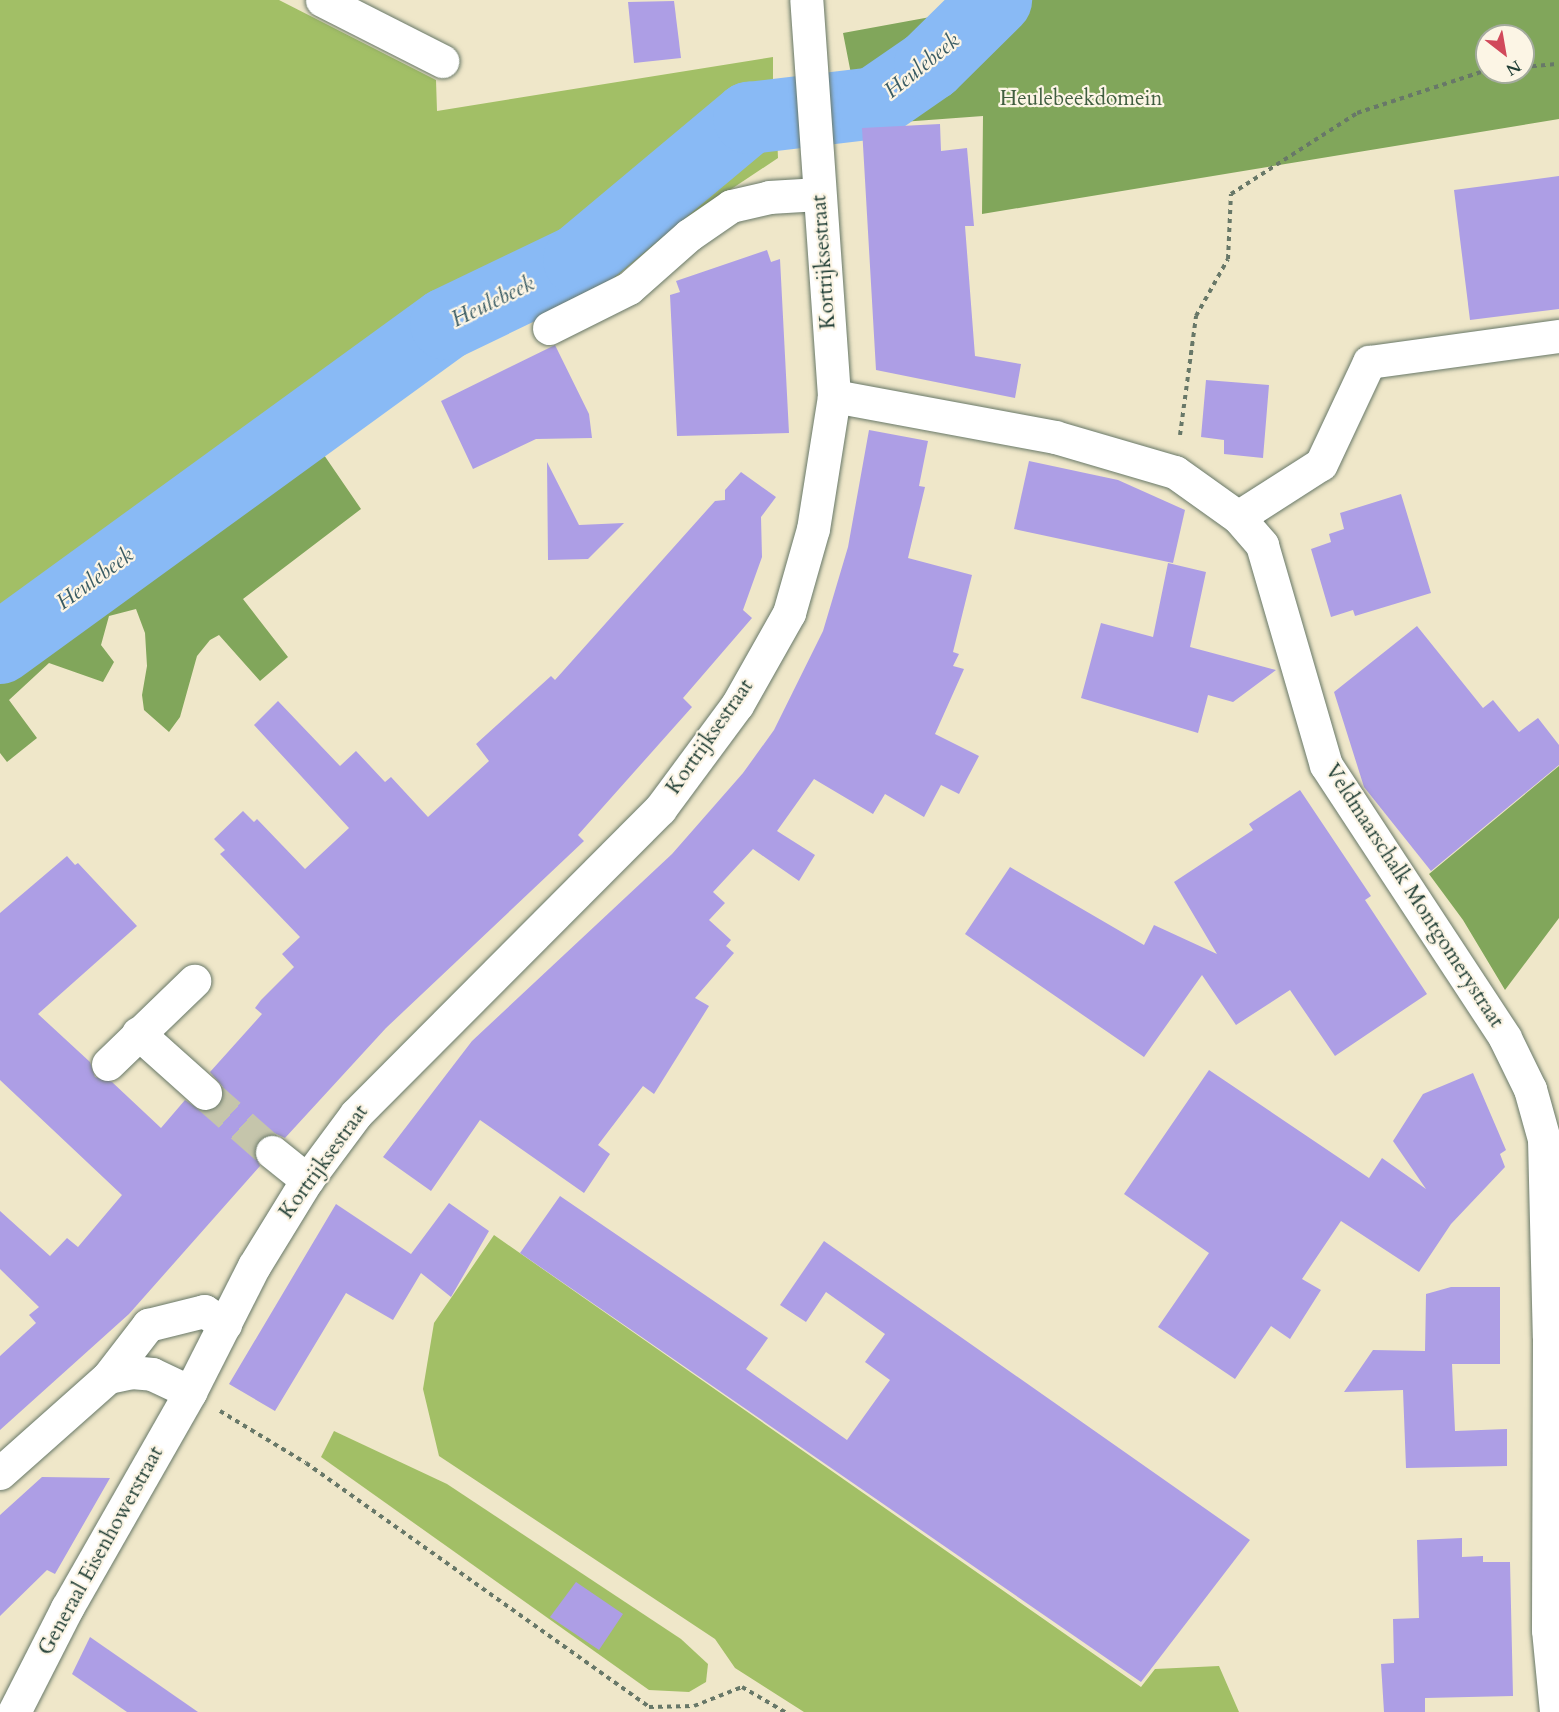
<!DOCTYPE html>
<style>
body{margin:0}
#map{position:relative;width:1559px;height:1712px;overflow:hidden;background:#efe7c9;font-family:Cardo,serif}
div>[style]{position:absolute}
.green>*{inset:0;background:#a2bf66}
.forest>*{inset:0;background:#81a65b}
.river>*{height:72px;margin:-36px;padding:0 36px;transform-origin:36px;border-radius:36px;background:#89baf5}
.building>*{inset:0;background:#ad9ee5}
.minor-tunnel>*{height:33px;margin-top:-16.5px;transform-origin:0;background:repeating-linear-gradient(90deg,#c5c5ab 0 33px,transparent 0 49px)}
.path>*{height:4px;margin-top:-2px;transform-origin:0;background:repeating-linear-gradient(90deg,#687868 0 4.5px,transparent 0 9px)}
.roads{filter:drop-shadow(0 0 2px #687868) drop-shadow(0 0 2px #687868)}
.minor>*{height:33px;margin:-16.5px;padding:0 16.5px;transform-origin:16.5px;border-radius:16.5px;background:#fff}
span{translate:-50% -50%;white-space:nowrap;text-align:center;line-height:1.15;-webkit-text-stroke:4.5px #fcf5e5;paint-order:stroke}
.park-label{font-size:21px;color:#405e40}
.street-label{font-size:21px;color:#1f3d34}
.water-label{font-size:22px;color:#3a5c64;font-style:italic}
.north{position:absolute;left:1475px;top:24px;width:60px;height:60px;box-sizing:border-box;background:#fcf5e5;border:2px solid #a4ab9e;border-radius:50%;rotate:149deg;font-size:16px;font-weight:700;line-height:24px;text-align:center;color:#1f3d34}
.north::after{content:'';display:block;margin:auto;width:21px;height:27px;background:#d1495b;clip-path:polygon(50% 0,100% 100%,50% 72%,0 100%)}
</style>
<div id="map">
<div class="green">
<i style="clip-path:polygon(0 0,279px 0,436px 80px,437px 111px,773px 57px,773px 86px,729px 112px,582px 242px,428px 308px,196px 470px,0 618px)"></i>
<i style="clip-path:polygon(777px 135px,778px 158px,682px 222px,607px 284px,596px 261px,651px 216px)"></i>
<i style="clip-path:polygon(498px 312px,507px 325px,431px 375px,418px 359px)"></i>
<i style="clip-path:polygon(494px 1235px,1141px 1687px,1155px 1669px,1219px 1666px,1239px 1712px,804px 1712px,735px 1668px,715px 1639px,439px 1456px,423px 1389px,434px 1323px)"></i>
<i style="clip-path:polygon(334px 1431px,447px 1484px,681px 1639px,708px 1664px,706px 1682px,689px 1692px,649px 1690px,321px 1457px)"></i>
</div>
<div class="forest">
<i style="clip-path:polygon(evenodd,990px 0,1559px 0,1559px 119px,982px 214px,983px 116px,861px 125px,843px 33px,985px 7px,990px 0,1487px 36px,1523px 36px,1523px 72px,1487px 72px,1487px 36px)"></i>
<i style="clip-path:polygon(596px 261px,607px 284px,577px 299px,507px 325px,498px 312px)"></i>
<i style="clip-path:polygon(418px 359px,431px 375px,324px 455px,361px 509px,243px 599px,288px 657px,260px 681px,219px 635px,210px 640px,197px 656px,180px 717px,169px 732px,144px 710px,142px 695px,147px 666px,145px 633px,136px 609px,109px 616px,101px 645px,114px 662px,103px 682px,49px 663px,9px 700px,37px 738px,7px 762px,0 753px,0 667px,134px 564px)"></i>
<i style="clip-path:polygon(1559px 766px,1559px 918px,1505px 990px,1463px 920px,1429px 874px)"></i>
</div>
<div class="river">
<i style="left:0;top:648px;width:551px;rotate:-36deg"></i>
<i style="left:446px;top:324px;width:148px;rotate:-25.7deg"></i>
<i style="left:579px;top:260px;width:222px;rotate:-39.9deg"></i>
<i style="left:749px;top:118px;width:127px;rotate:-6.8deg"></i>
<i style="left:875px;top:103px;width:67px;rotate:-34.6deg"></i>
<i style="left:930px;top:65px;width:93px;rotate:-44.6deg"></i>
</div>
<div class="building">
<i style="clip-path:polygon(674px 1px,681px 58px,634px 63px,628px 2px)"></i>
<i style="clip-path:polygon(940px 124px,941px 151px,967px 148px,974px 226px,965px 226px,975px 356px,1021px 364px,1015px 398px,876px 370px,862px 128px)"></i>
<i style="clip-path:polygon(1559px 176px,1559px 309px,1470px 320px,1454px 190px)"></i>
<i style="clip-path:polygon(767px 250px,771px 262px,780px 259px,789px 433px,677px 436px,670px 295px,680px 292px,676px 281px)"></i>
<i style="clip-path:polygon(555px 345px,589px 414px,592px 438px,536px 439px,473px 469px,441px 401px)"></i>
<i style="clip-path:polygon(1206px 380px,1269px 385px,1263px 458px,1224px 454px,1224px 440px,1201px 437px)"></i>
<i style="clip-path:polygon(869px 430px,928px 441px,919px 486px,925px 487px,908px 558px,972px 575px,953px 652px,959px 654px,953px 666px,964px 669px,935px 734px,979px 756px,959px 794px,941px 785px,924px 817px,885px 794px,873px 814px,814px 779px,777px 831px,815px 855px,799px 881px,753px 849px,713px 892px,725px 903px,709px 920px,731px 940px,726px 946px,734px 953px,695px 998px,709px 1006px,654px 1094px,643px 1086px,598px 1145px,610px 1154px,584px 1193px,480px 1120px,431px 1191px,383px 1157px,472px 1041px,672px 854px,743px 773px,774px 730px,823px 631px,848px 547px)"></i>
<i style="clip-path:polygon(1029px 461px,1118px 480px,1185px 510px,1173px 563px,1014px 529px)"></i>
<i style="clip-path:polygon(547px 462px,579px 525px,624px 523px,588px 559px,548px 560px)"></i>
<i style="clip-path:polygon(741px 472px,776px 497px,761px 517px,762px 557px,743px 610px,752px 618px,683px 698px,692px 707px,578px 835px,584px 841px,386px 1028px,285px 1138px,274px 1133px,258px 1140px,253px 1150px,260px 1166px,129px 1314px,0 1430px,0 1356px,36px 1323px,29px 1315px,39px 1307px,0 1269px,0 1211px,50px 1256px,67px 1238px,78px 1247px,122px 1195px,0 1080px,0 913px,67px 856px,75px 865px,78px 863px,137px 926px,38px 1014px,90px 1062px,95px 1077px,112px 1082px,161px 1128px,185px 1100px,201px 1111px,211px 1111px,223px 1096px,223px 1087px,210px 1072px,262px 1014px,255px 1008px,261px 1000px,294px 967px,282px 954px,300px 937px,220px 854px,225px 850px,214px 839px,243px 811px,254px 822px,257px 819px,305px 869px,349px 828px,254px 725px,278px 701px,340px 766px,356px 751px,385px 782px,391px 777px,428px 817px,489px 761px,476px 744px,551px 676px,555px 680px,715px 501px,725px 500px,725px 490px)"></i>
<i style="clip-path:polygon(1401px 494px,1431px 593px,1355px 616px,1353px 610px,1331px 617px,1311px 549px,1331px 542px,1329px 534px,1344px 529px,1340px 513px)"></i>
<i style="clip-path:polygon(1168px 563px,1206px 572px,1190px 647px,1276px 670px,1233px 702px,1208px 695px,1198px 733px,1081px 698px,1101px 623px,1153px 637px)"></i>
<i style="clip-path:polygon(1417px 626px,1483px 708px,1493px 700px,1519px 732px,1538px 718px,1559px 745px,1559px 765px,1431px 871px,1364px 787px,1334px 692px)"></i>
<i style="clip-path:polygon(1300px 790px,1371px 896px,1365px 900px,1427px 994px,1335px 1056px,1290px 990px,1236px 1025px,1202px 975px,1144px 1057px,965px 934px,1010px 867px,1144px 945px,1154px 925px,1217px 954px,1174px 882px,1253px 830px,1249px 824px)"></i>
<i style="clip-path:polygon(1209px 1070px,1369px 1178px,1382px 1158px,1426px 1189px,1393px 1141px,1423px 1094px,1473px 1073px,1506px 1150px,1500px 1154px,1505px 1167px,1451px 1224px,1419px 1272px,1341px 1221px,1302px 1279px,1321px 1290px,1290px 1339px,1271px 1326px,1235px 1379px,1158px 1327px,1209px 1253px,1124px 1194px)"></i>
<i style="clip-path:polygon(560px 1196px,768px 1338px,746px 1369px,847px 1440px,890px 1380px,865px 1362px,885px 1334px,826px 1292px,806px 1322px,780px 1305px,824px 1241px,1250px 1540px,1141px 1682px,520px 1253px)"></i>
<i style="clip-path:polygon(449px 1203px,489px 1231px,451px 1297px,421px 1273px,393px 1320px,346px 1293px,275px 1411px,229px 1384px,336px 1204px,411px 1254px)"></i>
<i style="clip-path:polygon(1451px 1287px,1500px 1287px,1500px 1364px,1452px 1364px,1455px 1431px,1507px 1429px,1507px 1466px,1406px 1468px,1403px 1390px,1344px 1392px,1373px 1350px,1425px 1351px,1426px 1294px)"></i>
<i style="clip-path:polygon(42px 1477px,110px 1478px,55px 1574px,47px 1570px,0 1616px,0 1515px)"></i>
<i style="clip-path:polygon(1462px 1538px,1462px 1557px,1483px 1556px,1483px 1562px,1510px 1562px,1513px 1696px,1425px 1698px,1425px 1712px,1384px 1712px,1381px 1664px,1394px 1663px,1393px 1619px,1419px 1618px,1417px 1540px)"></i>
<i style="clip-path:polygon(576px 1582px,623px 1614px,599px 1650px,550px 1617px)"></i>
<i style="clip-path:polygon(90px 1637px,198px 1712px,127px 1712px,72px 1674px)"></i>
</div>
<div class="minor-tunnel">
<i style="left:205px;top:1093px;width:89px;rotate:41.4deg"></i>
</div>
<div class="path">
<i style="left:1523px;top:67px;width:36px;rotate:-5deg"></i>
<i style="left:1180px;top:435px;width:120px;rotate:-82.3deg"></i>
<i style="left:1196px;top:316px;width:65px;rotate:-60.7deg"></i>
<i style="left:1228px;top:259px;width:65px;rotate:-87.4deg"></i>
<i style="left:1231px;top:194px;width:150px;rotate:-32.7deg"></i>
<i style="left:1357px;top:113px;width:137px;rotate:-18.3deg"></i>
<i style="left:220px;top:1411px;width:100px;rotate:31.2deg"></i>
<i style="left:306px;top:1463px;width:421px;rotate:35.4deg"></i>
<i style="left:649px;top:1707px;width:45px;rotate:-1.3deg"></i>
<i style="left:694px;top:1706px;width:52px;rotate:-21.6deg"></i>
<i style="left:742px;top:1687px;width:50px;rotate:30.2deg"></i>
</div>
<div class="roads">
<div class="minor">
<i style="left:322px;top:0;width:135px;rotate:26.9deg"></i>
<i style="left:549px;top:328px;width:89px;rotate:-26.6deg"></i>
<i style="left:629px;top:288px;width:80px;rotate:-41.5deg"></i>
<i style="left:689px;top:235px;width:51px;rotate:-34.6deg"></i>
<i style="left:731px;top:206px;width:39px;rotate:-13deg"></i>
<i style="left:769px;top:197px;width:50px;rotate:-3.4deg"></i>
<i style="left:834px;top:396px;width:225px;rotate:10.5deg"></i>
<i style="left:1055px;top:437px;width:125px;rotate:16.3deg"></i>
<i style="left:1175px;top:472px;width:77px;rotate:35.5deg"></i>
<i style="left:1238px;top:517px;width:37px;rotate:49deg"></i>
<i style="left:1262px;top:545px;width:229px;rotate:73.8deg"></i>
<i style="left:1326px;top:765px;width:326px;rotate:56.7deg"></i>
<i style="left:1505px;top:1038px;width:57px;rotate:63.9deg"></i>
<i style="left:1530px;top:1089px;width:52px;rotate:74.4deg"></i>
<i style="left:1544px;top:1139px;width:198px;rotate:88.6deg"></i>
<i style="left:1549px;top:1337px;width:293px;rotate:90.2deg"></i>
<i style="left:1548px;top:1630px;width:82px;rotate:84.4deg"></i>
<i style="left:1238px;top:517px;width:98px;rotate:-32.6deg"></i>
<i style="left:1321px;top:464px;width:113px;rotate:-64.8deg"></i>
<i style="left:1369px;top:362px;width:192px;rotate:-7.8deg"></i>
<i style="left:138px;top:1033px;width:90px;rotate:41.8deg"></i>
<i style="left:108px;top:1064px;width:120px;rotate:-44deg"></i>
<i style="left:272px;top:1152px;width:45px;rotate:38.7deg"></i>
<i style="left:108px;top:1377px;width:24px;rotate:-12deg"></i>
<i style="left:131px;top:1372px;width:21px;rotate:5deg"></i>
<i style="left:152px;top:1374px;width:42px;rotate:25.3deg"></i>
<i style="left:0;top:1473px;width:144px;rotate:-41.6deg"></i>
<i style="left:108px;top:1377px;width:66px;rotate:-52.4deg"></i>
<i style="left:148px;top:1325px;width:58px;rotate:-14deg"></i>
<i style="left:204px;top:1311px;width:25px;rotate:32deg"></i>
<i style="left:14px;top:1712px;width:117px;rotate:-63deg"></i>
<i style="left:67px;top:1608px;width:249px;rotate:-60.3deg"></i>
<i style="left:190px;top:1392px;width:141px;rotate:-63.1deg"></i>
<i style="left:254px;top:1266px;width:101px;rotate:-58.4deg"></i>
<i style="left:307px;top:1180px;width:82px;rotate:-53.4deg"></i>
<i style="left:356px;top:1114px;width:431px;rotate:-45.1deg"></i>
<i style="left:660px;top:809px;width:129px;rotate:-53.5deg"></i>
<i style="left:737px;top:705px;width:106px;rotate:-60.5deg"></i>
<i style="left:789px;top:613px;width:87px;rotate:-74.1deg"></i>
<i style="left:813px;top:529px;width:135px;rotate:-81deg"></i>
<i style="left:834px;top:396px;width:397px;rotate:-94deg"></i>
</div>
</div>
<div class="park-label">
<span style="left:1081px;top:99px">Heulebeekdomein</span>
</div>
<div class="street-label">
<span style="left:824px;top:262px;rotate:-94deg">Kortrijksestraat</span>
<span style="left:710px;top:737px;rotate:-55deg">Kortrijksestraat</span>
<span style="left:1414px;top:896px;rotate:57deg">Veldmaarschalk Montgomerystraat</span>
<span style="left:324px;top:1162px;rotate:-54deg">Kortrijksestraat</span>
<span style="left:101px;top:1551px;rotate:-61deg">Generaal Eisenhowerstraat</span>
</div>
<div class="water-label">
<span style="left:922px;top:66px;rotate:-39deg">Heulebeek</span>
<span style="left:493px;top:302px;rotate:-26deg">Heulebeek</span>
<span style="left:95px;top:579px;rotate:-36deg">Heulebeek</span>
</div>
<div class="north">N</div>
</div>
